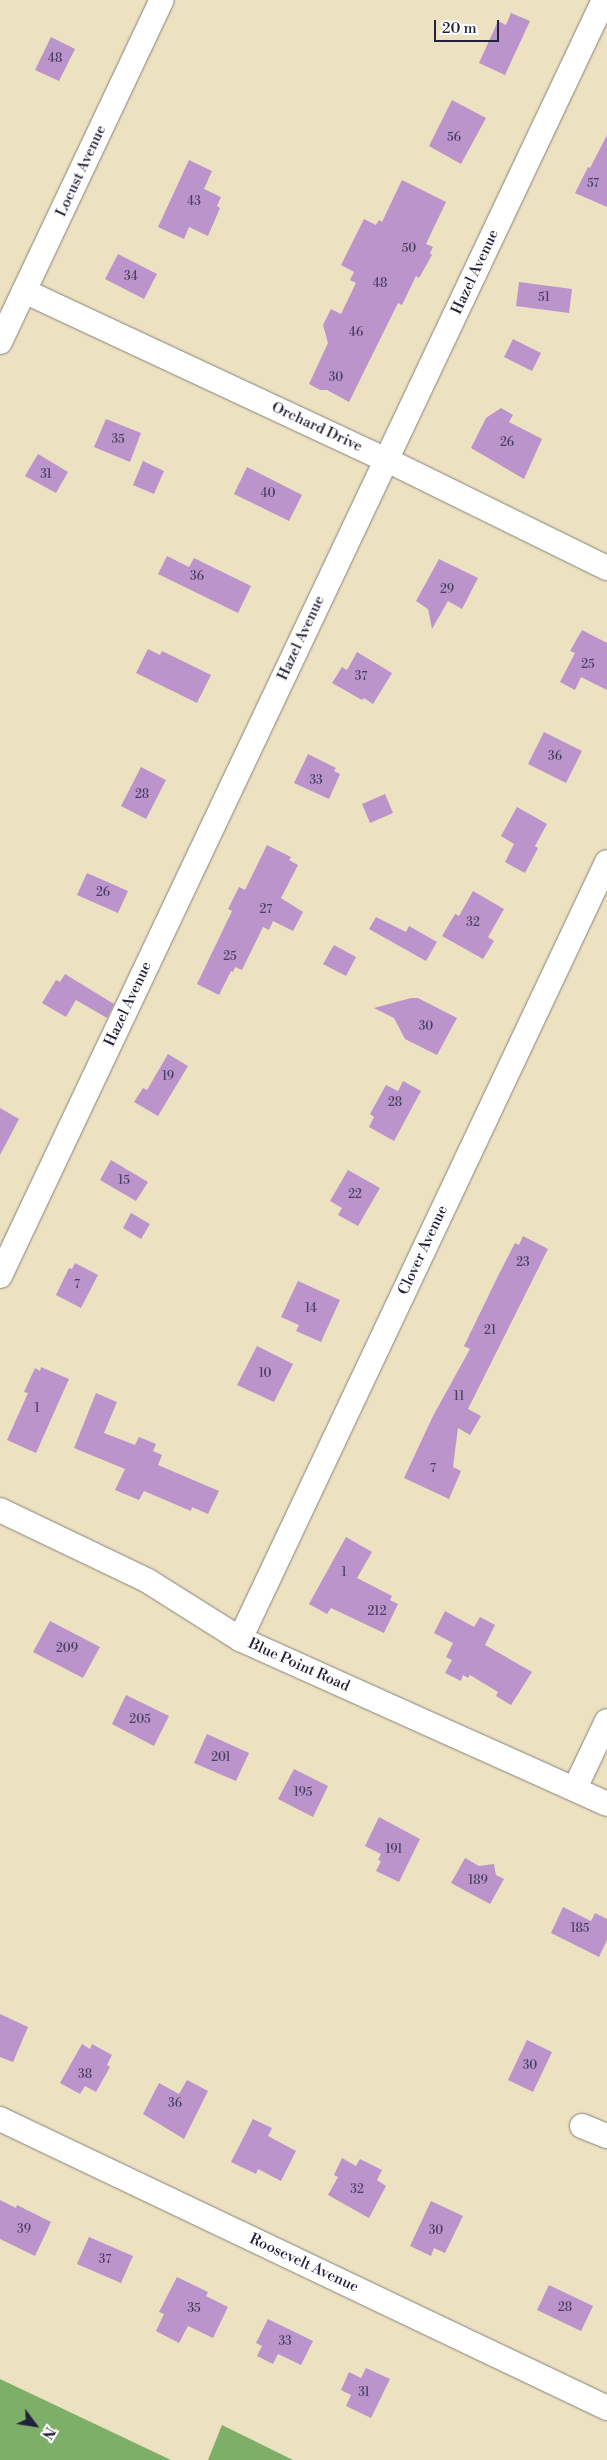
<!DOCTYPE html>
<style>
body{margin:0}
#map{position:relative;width:607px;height:2460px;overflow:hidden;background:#ece2c1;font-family:"Libre Bodoni",serif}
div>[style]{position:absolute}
.forest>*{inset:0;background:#7eaf69}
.building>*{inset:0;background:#ba94cb}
.roads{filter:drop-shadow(0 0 1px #87827e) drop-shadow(0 0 1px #87827e)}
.minor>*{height:24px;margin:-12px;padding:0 12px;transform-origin:12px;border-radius:12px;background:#fff}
span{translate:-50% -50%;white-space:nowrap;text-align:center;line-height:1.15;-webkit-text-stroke:4px #fff;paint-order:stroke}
.number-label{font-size:12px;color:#483e5f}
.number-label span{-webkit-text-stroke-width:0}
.street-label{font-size:15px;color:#22223b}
.north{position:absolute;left:10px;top:2400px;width:50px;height:50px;-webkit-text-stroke:4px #fff;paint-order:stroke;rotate:121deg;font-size:14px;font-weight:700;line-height:20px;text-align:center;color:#22223b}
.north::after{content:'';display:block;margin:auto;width:18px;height:22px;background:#22223b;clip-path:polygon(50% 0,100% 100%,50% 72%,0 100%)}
.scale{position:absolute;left:434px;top:20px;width:65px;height:22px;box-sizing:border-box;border:2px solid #22223b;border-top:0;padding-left:6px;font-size:15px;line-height:18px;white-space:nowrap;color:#22223b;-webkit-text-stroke:4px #fff;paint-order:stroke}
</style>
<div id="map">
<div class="forest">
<i style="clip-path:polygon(0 2379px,171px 2460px,0 2460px)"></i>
<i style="clip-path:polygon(222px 2425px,293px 2460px,208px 2460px)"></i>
</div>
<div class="building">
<i style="clip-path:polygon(511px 13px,530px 21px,505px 75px,479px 63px,498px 21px,506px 25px)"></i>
<i style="clip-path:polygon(51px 37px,75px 49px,59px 81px,35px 70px)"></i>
<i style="clip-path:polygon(452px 100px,486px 118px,461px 164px,429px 146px)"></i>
<i style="clip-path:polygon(607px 135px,607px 207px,575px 193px,588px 167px,590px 168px)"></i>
<i style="clip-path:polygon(189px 160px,212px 171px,204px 189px,221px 197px,217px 206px,220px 208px,208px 236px,189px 227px,184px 239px,158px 227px)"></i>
<i style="clip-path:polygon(402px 180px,446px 202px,426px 244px,433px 247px,430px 253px,432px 255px,419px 278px,416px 276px,402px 305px,398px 303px,349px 402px,327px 390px,320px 390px,309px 384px,328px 343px,323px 325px,331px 309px,341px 314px,356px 283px,350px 280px,354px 272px,341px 265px,364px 219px,376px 225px,379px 220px,382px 222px)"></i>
<i style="clip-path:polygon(118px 254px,157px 274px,144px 299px,105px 279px)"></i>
<i style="clip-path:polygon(519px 282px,572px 289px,569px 313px,516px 306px)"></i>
<i style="clip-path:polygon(513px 339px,541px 353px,532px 371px,504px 357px)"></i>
<i style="clip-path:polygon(501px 408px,513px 415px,509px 422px,542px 439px,524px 479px,471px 448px,486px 418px)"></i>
<i style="clip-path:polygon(106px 419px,141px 433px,130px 462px,94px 447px)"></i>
<i style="clip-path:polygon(38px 454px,68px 472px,56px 493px,25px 476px)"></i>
<i style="clip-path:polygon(143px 461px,164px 471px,154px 494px,133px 485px)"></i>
<i style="clip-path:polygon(247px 467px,302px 495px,289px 521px,234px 494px)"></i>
<i style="clip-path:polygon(167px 556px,189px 567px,194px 558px,251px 586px,238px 613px,158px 574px)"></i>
<i style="clip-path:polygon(439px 559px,478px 578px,462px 609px,448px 601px,432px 629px,428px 609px,416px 601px)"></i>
<i style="clip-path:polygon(582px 630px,607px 643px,607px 690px,581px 677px,575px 690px,560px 682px,575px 653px,570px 651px)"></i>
<i style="clip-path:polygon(148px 649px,160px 655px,162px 651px,211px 675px,197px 703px,136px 673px)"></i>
<i style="clip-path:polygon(357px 652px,392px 673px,373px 704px,364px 698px,362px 700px,332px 683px,342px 667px,347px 670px)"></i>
<i style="clip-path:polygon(544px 732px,582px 751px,566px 783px,528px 764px)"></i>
<i style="clip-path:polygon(308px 754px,336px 768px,334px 771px,340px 774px,329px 799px,294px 783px)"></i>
<i style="clip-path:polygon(141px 767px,166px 780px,146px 819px,121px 806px)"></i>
<i style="clip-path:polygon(385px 794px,393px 813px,370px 823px,362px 804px)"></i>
<i style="clip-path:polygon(517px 807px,547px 824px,535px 846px,538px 848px,525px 873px,505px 862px,514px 844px,501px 836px)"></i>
<i style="clip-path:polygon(267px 845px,291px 857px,289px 860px,298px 865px,281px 898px,303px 912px,293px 931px,273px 921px,269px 930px,263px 927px,242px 970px,235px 967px,233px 972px,231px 971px,219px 995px,197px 984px,232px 911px,228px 909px,239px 887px,245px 890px)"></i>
<i style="clip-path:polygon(87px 873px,128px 891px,118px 913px,77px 895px)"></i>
<i style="clip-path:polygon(473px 891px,504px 909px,488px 937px,494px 941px,483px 959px,442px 936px,455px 914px,459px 916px)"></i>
<i style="clip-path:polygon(376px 917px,406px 932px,409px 926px,437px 942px,426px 961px,369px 929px)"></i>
<i style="clip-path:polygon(334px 945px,356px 957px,346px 976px,323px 964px)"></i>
<i style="clip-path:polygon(65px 974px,114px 1004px,107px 1018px,76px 1000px,66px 1017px,42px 1003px,56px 980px,60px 982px)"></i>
<i style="clip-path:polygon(411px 998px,418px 998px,457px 1018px,437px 1055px,405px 1039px,394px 1018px,374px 1008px)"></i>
<i style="clip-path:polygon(168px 1054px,188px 1066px,158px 1116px,134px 1102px,143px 1088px,147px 1090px)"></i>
<i style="clip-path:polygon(403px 1081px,421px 1091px,394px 1141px,369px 1127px,374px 1117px,370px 1114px,386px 1085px,398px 1091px)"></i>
<i style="clip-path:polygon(0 1108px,19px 1119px,0 1155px)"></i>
<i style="clip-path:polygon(111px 1160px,148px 1182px,136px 1201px,100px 1180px)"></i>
<i style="clip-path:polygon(348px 1170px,380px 1188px,358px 1226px,338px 1215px,342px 1208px,330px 1201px)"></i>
<i style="clip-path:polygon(131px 1213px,150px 1224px,141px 1239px,123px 1228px)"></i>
<i style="clip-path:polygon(523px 1236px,548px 1249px,468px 1409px,481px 1416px,470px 1435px,458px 1428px,453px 1467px,461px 1471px,449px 1499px,404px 1478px,433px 1416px,470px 1349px,464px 1346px,499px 1274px,515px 1243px,519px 1245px)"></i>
<i style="clip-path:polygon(75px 1263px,98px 1275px,81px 1308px,56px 1295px,69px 1268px,72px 1269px)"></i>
<i style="clip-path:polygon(298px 1281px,340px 1300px,321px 1342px,296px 1331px,299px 1325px,281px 1317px)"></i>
<i style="clip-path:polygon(257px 1346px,293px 1364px,274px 1402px,237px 1385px)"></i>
<i style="clip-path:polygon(41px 1367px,69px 1379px,36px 1453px,7px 1440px,28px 1393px,24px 1392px,35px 1368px,40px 1371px)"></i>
<i style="clip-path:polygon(96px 1393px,117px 1402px,104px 1433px,135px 1445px,139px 1437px,156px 1444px,153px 1451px,162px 1455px,158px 1465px,219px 1491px,208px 1514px,192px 1507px,191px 1511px,144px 1491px,139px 1500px,115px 1490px,125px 1469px,74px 1448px)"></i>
<i style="clip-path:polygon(346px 1537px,372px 1552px,357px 1578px,392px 1596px,390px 1600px,398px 1604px,384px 1633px,331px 1608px,327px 1614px,309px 1604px)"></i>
<i style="clip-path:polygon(445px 1611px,474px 1627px,480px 1617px,495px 1625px,485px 1645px,532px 1672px,511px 1705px,496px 1696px,498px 1692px,470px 1675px,468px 1678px,463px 1675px,461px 1681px,445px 1673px,452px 1660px,446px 1657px,453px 1643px,434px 1633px)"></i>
<i style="clip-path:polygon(50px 1621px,100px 1647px,83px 1678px,33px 1652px)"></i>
<i style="clip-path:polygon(126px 1695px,169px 1716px,154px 1746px,112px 1724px)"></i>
<i style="clip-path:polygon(207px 1734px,249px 1753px,236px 1781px,194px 1763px)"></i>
<i style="clip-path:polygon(294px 1769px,328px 1786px,313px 1817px,278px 1799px)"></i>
<i style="clip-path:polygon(379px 1817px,420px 1839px,399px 1882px,376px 1871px,381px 1861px,378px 1860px,381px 1854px,365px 1846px)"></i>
<i style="clip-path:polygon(465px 1858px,479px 1866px,494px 1864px,496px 1875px,504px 1879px,490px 1904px,451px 1883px)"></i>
<i style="clip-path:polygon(563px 1907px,591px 1921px,595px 1913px,607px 1919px,607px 1940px,599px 1957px,551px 1933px)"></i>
<i style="clip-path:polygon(0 2014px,28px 2027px,13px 2062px,0 2057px)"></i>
<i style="clip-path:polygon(527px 2040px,552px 2052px,533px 2092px,508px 2080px)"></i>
<i style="clip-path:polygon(82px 2044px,90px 2049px,92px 2044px,112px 2055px,107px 2065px,110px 2067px,96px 2092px,85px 2086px,80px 2094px,60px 2083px)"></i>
<i style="clip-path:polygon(187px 2080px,208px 2091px,184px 2139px,143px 2114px,159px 2083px,179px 2094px)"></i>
<i style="clip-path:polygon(253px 2119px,272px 2128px,268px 2136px,296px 2151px,281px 2181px,258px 2169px,256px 2174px,231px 2162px)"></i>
<i style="clip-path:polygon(342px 2158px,356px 2166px,360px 2159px,382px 2170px,377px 2180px,386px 2186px,369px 2218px,328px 2195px,338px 2177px,334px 2175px)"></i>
<i style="clip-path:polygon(0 2200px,16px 2208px,17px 2205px,51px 2222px,35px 2256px,0 2239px)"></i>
<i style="clip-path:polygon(431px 2201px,463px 2216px,445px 2253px,434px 2248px,431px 2256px,410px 2246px)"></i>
<i style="clip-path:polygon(89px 2237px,133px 2256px,121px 2283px,77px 2264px)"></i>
<i style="clip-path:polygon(177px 2277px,208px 2292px,206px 2296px,228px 2307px,213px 2338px,188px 2326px,179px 2343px,156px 2331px,164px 2314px,159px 2312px)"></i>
<i style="clip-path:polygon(549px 2285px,593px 2306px,581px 2331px,537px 2310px)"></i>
<i style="clip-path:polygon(268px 2319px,313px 2341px,301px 2365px,278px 2354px,273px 2364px,257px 2356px,262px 2346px,256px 2343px)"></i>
<i style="clip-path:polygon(366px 2368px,390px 2379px,371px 2418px,346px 2406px,351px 2395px,341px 2390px,349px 2372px,361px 2378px)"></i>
</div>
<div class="roads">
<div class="minor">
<i style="left:24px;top:291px;width:398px;rotate:25deg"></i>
<i style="left:385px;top:459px;width:247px;rotate:26.2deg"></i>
<i style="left:0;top:342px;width:378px;rotate:-64.7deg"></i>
<i style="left:0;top:1276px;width:1412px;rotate:-64.67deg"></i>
<i style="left:0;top:1510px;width:164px;rotate:25.6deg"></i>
<i style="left:148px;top:1581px;width:109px;rotate:32.2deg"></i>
<i style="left:240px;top:1639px;width:402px;rotate:24.2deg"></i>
<i style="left:240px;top:1639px;width:859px;rotate:-64.72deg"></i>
<i style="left:575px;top:1788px;width:74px;rotate:-64.5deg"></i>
<i style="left:0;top:2119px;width:672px;rotate:25.46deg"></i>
<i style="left:582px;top:2126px;width:27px;rotate:22deg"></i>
</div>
</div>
<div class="number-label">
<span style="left:55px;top:59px">48</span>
<span style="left:454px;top:138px">56</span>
<span style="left:593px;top:184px">57</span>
<span style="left:194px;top:202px">43</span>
<span style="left:409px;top:249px">50</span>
<span style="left:131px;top:277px">34</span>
<span style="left:380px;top:284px">48</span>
<span style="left:544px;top:298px">51</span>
<span style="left:356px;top:333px">46</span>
<span style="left:336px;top:378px">30</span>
<span style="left:118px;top:440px">35</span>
<span style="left:507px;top:443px">26</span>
<span style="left:46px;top:475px">31</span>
<span style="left:268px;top:494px">40</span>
<span style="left:197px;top:577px">36</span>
<span style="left:447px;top:590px">29</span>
<span style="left:588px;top:665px">25</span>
<span style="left:361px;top:677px">37</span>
<span style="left:555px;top:757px">36</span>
<span style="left:316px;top:781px">33</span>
<span style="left:142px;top:795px">28</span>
<span style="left:103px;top:893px">26</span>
<span style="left:266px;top:910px">27</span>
<span style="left:473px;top:923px">32</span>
<span style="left:230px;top:957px">25</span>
<span style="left:426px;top:1027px">30</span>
<span style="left:168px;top:1077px">19</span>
<span style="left:395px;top:1103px">28</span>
<span style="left:124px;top:1181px">15</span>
<span style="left:355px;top:1195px">22</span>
<span style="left:523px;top:1263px">23</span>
<span style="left:77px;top:1285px">7</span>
<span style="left:311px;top:1309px">14</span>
<span style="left:490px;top:1331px">21</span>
<span style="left:265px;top:1374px">10</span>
<span style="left:459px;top:1397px">11</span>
<span style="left:37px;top:1409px">1</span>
<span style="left:433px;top:1469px">7</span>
<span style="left:344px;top:1573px">1</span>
<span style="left:377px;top:1612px">212</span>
<span style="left:67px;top:1649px">209</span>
<span style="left:140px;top:1720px">205</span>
<span style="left:221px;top:1758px">201</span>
<span style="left:303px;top:1793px">195</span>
<span style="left:394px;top:1850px">191</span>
<span style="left:478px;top:1881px">189</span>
<span style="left:580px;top:1929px">185</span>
<span style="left:530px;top:2066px">30</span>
<span style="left:85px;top:2075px">38</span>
<span style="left:175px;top:2104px">36</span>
<span style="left:357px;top:2190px">32</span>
<span style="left:24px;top:2230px">39</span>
<span style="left:436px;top:2231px">30</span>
<span style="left:105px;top:2260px">37</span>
<span style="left:565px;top:2308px">28</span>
<span style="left:194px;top:2309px">35</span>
<span style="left:285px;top:2342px">33</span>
<span style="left:364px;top:2393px">31</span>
</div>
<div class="street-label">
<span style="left:81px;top:171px;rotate:-65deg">Locust Avenue</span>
<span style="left:475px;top:272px;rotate:-65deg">Hazel Avenue</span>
<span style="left:317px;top:427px;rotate:25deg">Orchard Drive</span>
<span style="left:301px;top:638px;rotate:-65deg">Hazel Avenue</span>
<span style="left:128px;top:1004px;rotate:-65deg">Hazel Avenue</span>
<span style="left:423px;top:1250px;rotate:-65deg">Clover Avenue</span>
<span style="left:299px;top:1665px;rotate:24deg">Blue Point Road</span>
<span style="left:304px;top:2263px;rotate:25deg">Roosevelt Avenue</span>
</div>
<div class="north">N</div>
<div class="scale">20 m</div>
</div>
